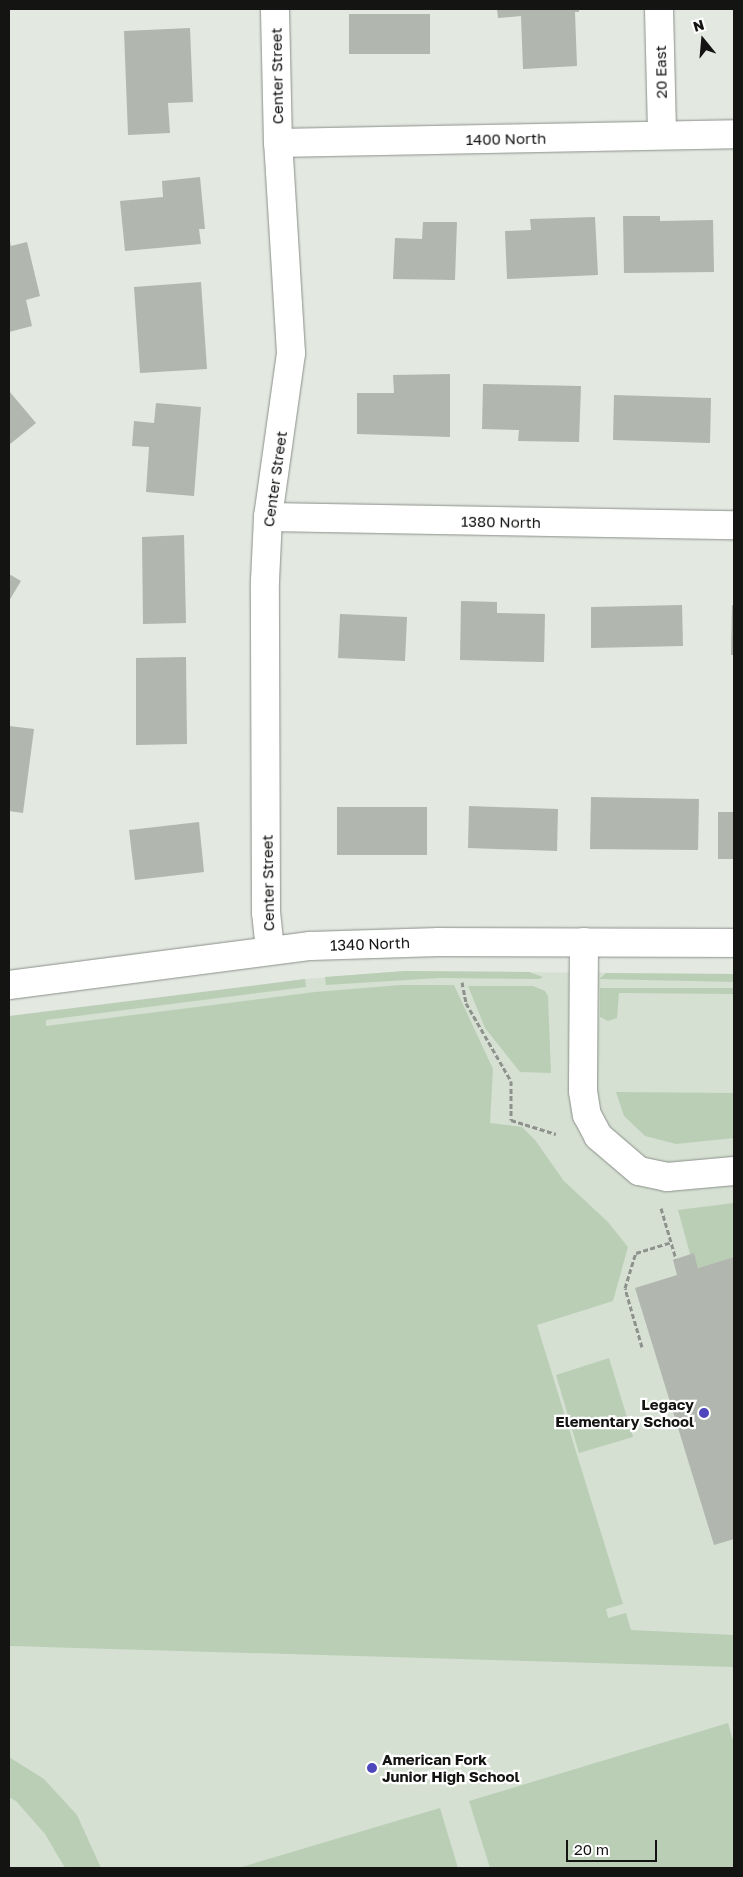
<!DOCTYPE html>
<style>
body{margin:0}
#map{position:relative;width:743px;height:1877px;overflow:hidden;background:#e3e8e1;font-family:"Golos Text",sans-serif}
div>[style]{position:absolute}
.built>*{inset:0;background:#d5e0d2}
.green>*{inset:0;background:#baceb6}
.building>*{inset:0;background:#b1b6af}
.path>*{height:3px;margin-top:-1.5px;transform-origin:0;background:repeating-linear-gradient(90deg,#8e928d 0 5px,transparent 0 7.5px)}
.roads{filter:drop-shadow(0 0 1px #8b908a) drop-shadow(0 0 1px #8b908a)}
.minor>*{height:28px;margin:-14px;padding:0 14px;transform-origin:14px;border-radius:14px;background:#fff}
.dots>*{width:14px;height:14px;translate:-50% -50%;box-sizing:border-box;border:2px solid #fff;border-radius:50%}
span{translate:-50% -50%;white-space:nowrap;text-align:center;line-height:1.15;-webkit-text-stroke:4.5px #fff;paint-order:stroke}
.street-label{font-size:15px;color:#141513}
.poi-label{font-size:15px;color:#141513;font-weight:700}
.right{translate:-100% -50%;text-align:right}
.left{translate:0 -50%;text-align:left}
.frame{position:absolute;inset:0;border:10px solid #141513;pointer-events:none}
.north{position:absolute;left:678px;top:15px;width:50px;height:50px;-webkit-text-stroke:4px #fff;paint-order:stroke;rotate:343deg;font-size:14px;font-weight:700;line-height:20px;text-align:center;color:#141513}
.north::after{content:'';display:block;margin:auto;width:18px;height:22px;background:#141513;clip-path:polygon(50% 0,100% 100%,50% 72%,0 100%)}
.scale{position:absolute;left:566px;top:1840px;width:91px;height:22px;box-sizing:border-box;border:2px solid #141513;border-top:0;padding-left:6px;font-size:15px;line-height:18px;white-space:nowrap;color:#141513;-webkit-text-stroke:4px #fff;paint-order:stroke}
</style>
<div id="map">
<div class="built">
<i style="clip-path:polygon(404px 971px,734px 974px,734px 1868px,9px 1868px,9px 1646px,50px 1647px,45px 1013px,305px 979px)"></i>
</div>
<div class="green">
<i style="clip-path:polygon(404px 971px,529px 972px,543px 977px,539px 979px,439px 978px,326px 985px,325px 977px)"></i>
<i style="clip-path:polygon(606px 973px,734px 974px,734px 982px,599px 979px)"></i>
<i style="clip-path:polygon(305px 979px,306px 987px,46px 1020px,46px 1026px,315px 992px,401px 985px,454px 985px,493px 1069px,490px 1123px,522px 1127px,535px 1140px,564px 1181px,608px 1222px,628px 1247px,613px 1301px,537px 1325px,623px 1604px,606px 1609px,608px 1618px,626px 1613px,631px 1630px,734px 1635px,734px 1667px,9px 1646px,9px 1016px)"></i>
<i style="clip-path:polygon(468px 986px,533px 986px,545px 991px,548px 996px,551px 1073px,520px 1072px,485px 1028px)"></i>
<i style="clip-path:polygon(600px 988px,734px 988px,734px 994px,619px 993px,617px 1018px,608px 1021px,600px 1017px)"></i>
<i style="clip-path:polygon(616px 1092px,734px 1093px,734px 1138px,676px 1144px,645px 1136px,624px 1116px)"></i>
<i style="clip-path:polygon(734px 1203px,734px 1257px,698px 1268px,694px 1254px,690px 1254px,678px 1210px)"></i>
<i style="clip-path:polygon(609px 1358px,633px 1437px,579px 1453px,556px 1375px)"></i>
<i style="clip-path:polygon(728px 1723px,734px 1744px,734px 1868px,490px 1868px,469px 1801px)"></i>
<i style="clip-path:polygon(9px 1757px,44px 1779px,77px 1815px,101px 1868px,65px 1868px,45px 1834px,16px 1801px,9px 1797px)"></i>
<i style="clip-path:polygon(440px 1808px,458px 1868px,238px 1868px)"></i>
</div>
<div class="building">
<i style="clip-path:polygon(497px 9px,579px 9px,579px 12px,575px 12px,577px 66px,523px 69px,521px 16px,498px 18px)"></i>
<i style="clip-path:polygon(349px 14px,430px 14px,430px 54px,349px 54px)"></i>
<i style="clip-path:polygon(190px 28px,193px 102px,168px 103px,170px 133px,128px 135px,124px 31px)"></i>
<i style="clip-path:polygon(200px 177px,205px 229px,199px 229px,201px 244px,125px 251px,120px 201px,163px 197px,162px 181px)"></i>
<i style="clip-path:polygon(623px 216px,660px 216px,660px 221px,713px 220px,714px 272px,624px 273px)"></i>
<i style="clip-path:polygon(595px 217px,598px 275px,507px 279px,505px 231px,531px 230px,530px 219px)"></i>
<i style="clip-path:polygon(423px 222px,457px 222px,455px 280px,393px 279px,395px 238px,422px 239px)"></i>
<i style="clip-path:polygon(9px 238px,11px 246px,27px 242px,40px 296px,26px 300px,32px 326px,9px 332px)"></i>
<i style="clip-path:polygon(201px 282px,207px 369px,140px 373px,134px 287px)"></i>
<i style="clip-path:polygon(450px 374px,450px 437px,357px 434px,357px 393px,394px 393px,393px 375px)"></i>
<i style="clip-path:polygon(483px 384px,581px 386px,579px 442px,518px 441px,519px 430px,482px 429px)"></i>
<i style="clip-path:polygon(9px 391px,36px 423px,9px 445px)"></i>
<i style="clip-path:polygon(614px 395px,711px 398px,710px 443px,613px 440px)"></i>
<i style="clip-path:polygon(156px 403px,201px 407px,194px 496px,146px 492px,149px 447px,132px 446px,134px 421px,154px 423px)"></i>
<i style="clip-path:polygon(184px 535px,186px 623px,143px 624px,142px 537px)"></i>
<i style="clip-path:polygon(9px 574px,21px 581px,9px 601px)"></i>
<i style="clip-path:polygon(461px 601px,497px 602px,497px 613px,545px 614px,544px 662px,460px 660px)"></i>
<i style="clip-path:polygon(682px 605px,683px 646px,591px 648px,591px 607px)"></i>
<i style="clip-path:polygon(732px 605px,734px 605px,734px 655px,731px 655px)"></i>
<i style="clip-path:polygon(340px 614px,407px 617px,405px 661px,338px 658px)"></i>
<i style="clip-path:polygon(186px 657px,187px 744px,136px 745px,136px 658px)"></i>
<i style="clip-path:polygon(9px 726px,34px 729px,23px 813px,9px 811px)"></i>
<i style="clip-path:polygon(591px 797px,699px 799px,698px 850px,590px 849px)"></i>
<i style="clip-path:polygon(469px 806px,558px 809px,557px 851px,468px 848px)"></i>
<i style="clip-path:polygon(337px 807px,427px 807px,427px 855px,337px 855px)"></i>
<i style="clip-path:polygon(718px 812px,734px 812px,734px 859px,718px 859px)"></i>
<i style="clip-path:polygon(199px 822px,204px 872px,135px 880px,129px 830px)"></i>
<i style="clip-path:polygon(694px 1253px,698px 1268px,734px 1257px,734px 1539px,714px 1545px,635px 1288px,677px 1275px,673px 1260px)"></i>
</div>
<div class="path">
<i style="left:462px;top:982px;width:21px;rotate:79deg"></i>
<i style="left:466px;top:1003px;width:90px;rotate:60deg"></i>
<i style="left:511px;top:1081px;width:39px;rotate:90deg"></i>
<i style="left:511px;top:1120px;width:47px;rotate:17.3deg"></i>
<i style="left:661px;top:1208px;width:53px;rotate:73.6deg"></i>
<i style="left:642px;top:1347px;width:61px;rotate:-106.1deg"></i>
<i style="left:625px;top:1288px;width:37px;rotate:-73deg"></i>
<i style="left:636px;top:1253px;width:37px;rotate:-17deg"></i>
</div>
<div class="roads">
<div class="minor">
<i style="left:659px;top:9px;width:126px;rotate:88.6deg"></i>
<i style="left:278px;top:143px;width:456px;rotate:-1.1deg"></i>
<i style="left:268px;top:517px;width:466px;rotate:1deg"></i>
<i style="left:584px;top:942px;width:149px;rotate:90.4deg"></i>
<i style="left:583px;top:1091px;width:24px;rotate:81deg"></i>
<i style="left:587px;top:1115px;width:24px;rotate:62deg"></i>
<i style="left:598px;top:1136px;width:54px;rotate:40.5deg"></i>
<i style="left:639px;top:1171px;width:29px;rotate:12deg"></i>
<i style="left:667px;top:1177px;width:67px;rotate:-5.1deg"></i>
<i style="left:270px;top:950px;width:37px;rotate:-96deg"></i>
<i style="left:266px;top:913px;width:332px;rotate:-90.2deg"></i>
<i style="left:265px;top:581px;width:64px;rotate:-87.3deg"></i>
<i style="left:268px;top:517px;width:166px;rotate:-82deg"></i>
<i style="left:291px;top:353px;width:210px;rotate:-93.5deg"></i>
<i style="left:278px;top:143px;width:134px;rotate:-91.3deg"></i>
<i style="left:9px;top:985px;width:304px;rotate:-7.4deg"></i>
<i style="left:310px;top:946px;width:129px;rotate:-1.8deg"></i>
<i style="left:439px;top:942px;width:295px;rotate:0.2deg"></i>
</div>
</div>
<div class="dots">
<i style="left:704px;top:1413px;background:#4e46bd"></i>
<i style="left:372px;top:1768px;background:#4e46bd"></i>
</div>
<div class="street-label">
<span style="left:661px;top:72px;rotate:-91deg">20 East</span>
<span style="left:277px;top:76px;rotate:-91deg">Center Street</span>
<span style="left:506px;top:139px;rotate:-1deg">1400 North</span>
<span style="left:275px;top:479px;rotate:-82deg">Center Street</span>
<span style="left:501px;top:522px;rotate:1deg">1380 North</span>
<span style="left:268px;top:883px;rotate:-91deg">Center Street</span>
<span style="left:370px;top:944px;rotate:-2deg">1340 North</span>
</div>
<div class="poi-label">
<span class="right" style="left:694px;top:1413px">Legacy<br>Elementary School</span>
<span class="left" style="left:382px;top:1768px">American Fork<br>Junior High School</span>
</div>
<div class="frame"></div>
<div class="north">N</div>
<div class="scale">20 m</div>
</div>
